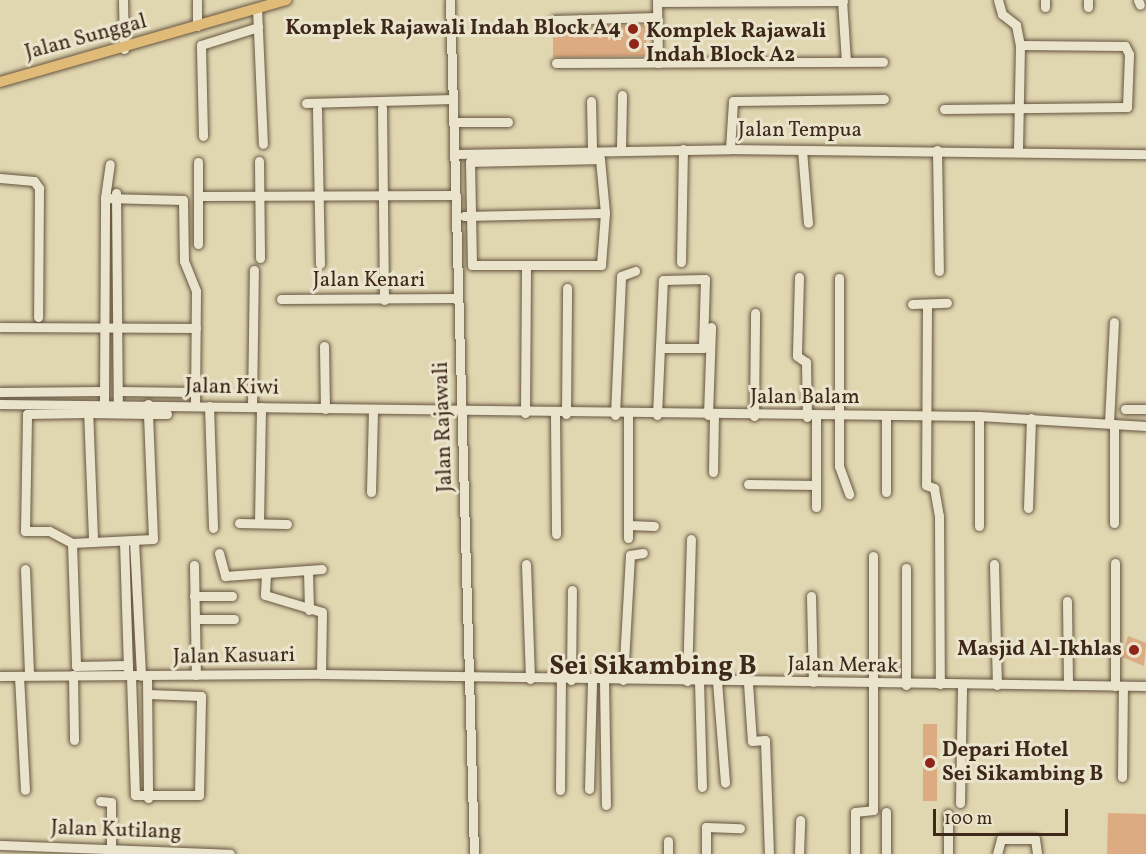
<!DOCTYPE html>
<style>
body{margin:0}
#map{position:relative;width:1146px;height:854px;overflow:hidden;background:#e0d6b0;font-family:Vollkorn,serif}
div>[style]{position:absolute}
.building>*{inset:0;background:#dcab81}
.roads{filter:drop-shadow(0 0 2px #665440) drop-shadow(0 0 2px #665440)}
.minor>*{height:9px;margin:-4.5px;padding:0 4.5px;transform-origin:4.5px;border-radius:4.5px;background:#ebe4cc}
.major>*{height:10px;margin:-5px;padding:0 5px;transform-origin:5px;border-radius:5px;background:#e0bb78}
.dots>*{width:16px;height:16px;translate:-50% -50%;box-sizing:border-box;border:3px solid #ebe4cc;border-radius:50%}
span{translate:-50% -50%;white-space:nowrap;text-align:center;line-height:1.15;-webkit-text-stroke:6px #ebe4cc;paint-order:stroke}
.poi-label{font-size:21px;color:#3d281a;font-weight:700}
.right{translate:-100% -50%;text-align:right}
.left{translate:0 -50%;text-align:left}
.street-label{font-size:21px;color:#3d281a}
.district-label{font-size:27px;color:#3d281a;font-weight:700}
.scale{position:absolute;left:933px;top:809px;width:135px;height:27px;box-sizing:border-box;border:3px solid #3d281a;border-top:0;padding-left:8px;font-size:18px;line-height:21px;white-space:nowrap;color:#3d281a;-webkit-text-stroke:4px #ebe4cc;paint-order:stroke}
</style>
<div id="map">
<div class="building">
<i style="clip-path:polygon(646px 25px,647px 56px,553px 57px,553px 26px)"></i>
<i style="clip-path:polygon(1128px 636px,1146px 643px,1144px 666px,1122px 657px)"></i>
<i style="clip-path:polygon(923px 724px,937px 724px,937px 801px,923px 801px)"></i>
<i style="clip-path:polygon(1108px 813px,1146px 814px,1146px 854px,1107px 854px)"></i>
</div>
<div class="roads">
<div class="minor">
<i style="left:123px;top:0;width:49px;rotate:88.8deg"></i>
<i style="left:197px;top:0;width:26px;rotate:90deg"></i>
<i style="left:450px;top:0;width:854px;rotate:88.39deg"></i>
<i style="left:657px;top:0;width:63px;rotate:89.1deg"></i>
<i style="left:842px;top:0;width:62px;rotate:86.3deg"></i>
<i style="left:998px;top:0;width:15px;rotate:74deg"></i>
<i style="left:1002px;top:14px;width:18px;rotate:38deg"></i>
<i style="left:1016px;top:25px;width:20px;rotate:79deg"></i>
<i style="left:1020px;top:45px;width:106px;rotate:91.1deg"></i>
<i style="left:1138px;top:0;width:5px;rotate:68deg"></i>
<i style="left:657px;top:2px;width:186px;rotate:-0.3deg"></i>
<i style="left:1045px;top:7px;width:7px;rotate:-90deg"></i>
<i style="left:1088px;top:7px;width:7px;rotate:-90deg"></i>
<i style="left:257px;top:8px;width:136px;rotate:87.5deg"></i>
<i style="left:554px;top:20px;width:103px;rotate:-1.7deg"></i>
<i style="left:556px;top:63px;width:327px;rotate:-0.2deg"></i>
<i style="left:591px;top:101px;width:48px;rotate:88.8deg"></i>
<i style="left:306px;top:103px;width:147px;rotate:-1.6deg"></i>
<i style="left:382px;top:108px;width:192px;rotate:89.4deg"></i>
<i style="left:317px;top:109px;width:155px;rotate:88.9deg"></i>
<i style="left:944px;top:109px;width:183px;rotate:-0.6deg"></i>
<i style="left:1127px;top:107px;width:53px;rotate:-87.8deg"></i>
<i style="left:1129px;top:54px;width:9px;rotate:-117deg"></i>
<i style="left:1125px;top:46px;width:105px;rotate:-179.5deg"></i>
<i style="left:454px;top:122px;width:54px"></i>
<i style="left:203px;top:136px;width:91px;rotate:-91.3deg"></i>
<i style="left:201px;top:45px;width:60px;rotate:-17.5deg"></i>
<i style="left:621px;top:149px;width:54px;rotate:-88.9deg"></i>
<i style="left:730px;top:149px;width:48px;rotate:-86.4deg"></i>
<i style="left:733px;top:101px;width:151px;rotate:-0.8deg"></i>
<i style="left:802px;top:150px;width:73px;rotate:85.3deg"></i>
<i style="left:937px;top:150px;width:121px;rotate:89.1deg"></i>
<i style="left:455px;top:154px;width:275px;rotate:-1deg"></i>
<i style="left:730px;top:149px;width:416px;rotate:0.7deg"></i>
<i style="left:600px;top:159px;width:54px;rotate:84.7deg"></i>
<i style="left:605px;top:213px;width:52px;rotate:94.4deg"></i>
<i style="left:601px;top:265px;width:129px;rotate:180deg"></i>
<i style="left:472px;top:265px;width:103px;rotate:-91.1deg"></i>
<i style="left:470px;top:162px;width:130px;rotate:-1.3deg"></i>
<i style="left:259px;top:161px;width:97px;rotate:89.4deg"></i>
<i style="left:198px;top:162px;width:82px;rotate:90deg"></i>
<i style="left:0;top:178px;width:34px;rotate:5deg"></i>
<i style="left:34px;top:181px;width:9px;rotate:54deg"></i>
<i style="left:39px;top:188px;width:129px;rotate:90.4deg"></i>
<i style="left:116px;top:193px;width:211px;rotate:89.5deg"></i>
<i style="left:199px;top:196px;width:257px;rotate:-0.2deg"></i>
<i style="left:105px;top:198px;width:78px;rotate:1.5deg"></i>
<i style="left:183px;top:200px;width:61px;rotate:89.1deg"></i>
<i style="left:184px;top:261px;width:32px;rotate:68deg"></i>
<i style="left:196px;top:291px;width:115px;rotate:90.5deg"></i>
<i style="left:464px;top:216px;width:141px;rotate:-1.2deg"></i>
<i style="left:681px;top:262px;width:113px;rotate:-89deg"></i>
<i style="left:799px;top:277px;width:79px;rotate:91.5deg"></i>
<i style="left:797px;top:356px;width:11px;rotate:34deg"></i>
<i style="left:806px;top:362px;width:55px;rotate:89deg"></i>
<i style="left:839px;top:278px;width:188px;rotate:90deg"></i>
<i style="left:839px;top:466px;width:30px;rotate:70deg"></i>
<i style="left:281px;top:299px;width:176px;rotate:-0.3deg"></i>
<i style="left:912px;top:304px;width:35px;rotate:-2deg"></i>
<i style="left:927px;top:304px;width:181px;rotate:90.3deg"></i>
<i style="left:926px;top:485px;width:9px;rotate:21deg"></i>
<i style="left:934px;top:488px;width:28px;rotate:80deg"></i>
<i style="left:939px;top:516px;width:168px;rotate:89.7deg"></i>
<i style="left:0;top:327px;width:196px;rotate:0.3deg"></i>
<i style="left:324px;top:346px;width:63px;rotate:89.1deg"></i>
<i style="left:118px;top:391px;width:77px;rotate:0.7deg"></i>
<i style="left:0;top:392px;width:104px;rotate:-0.6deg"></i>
<i style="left:104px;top:403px;width:205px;rotate:-89.7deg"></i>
<i style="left:105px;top:198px;width:34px;rotate:-82deg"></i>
<i style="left:0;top:404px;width:979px;rotate:0.7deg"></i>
<i style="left:979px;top:416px;width:167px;rotate:3.4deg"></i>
<i style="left:148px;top:404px;width:10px;rotate:90deg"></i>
<i style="left:148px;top:414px;width:125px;rotate:87.7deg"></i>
<i style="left:153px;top:539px;width:81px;rotate:177.2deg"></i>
<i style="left:72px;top:543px;width:26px;rotate:-152deg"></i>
<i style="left:49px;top:531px;width:24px;rotate:180deg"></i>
<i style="left:25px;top:531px;width:117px;rotate:-89deg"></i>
<i style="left:27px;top:414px;width:61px;rotate:-0.9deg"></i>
<i style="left:88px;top:413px;width:60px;rotate:1deg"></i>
<i style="left:148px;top:414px;width:19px"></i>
<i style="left:209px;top:406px;width:122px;rotate:88.1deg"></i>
<i style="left:252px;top:407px;width:137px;rotate:-89.2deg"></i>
<i style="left:88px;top:408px;width:133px;rotate:87.8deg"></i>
<i style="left:1125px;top:409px;width:21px"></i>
<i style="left:525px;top:413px;width:145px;rotate:-89.6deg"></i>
<i style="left:555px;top:414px;width:120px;rotate:89.5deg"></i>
<i style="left:566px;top:414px;width:126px;rotate:-89.5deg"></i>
<i style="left:615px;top:415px;width:139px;rotate:-87.5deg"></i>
<i style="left:621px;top:276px;width:15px;rotate:-20deg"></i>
<i style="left:628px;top:415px;width:123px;rotate:90deg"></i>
<i style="left:657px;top:415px;width:135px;rotate:-87.5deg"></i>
<i style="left:663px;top:280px;width:42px;rotate:-1.4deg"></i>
<i style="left:705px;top:279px;width:69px;rotate:91.7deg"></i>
<i style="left:703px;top:348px;width:42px;rotate:180deg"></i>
<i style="left:708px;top:415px;width:88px;rotate:-88deg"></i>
<i style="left:754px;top:416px;width:103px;rotate:-89.4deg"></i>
<i style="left:816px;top:417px;width:90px;rotate:90deg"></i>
<i style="left:1109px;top:423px;width:101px;rotate:-87.2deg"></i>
<i style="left:713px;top:472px;width:57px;rotate:-89deg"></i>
<i style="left:748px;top:484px;width:68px;rotate:0.8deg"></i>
<i style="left:371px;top:492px;width:82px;rotate:-88.6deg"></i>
<i style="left:886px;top:492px;width:76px;rotate:-90deg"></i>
<i style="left:1028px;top:508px;width:90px;rotate:-88.1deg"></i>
<i style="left:239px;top:523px;width:48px;rotate:1.2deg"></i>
<i style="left:259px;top:523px;width:116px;rotate:-89deg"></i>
<i style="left:1114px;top:523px;width:99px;rotate:-90deg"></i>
<i style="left:628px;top:525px;width:26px;rotate:2deg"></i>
<i style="left:979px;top:526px;width:110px;rotate:-90deg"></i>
<i style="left:124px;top:541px;width:129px;rotate:88.2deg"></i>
<i style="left:134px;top:541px;width:135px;rotate:87deg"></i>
<i style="left:72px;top:543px;width:123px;rotate:88.1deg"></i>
<i style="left:76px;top:666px;width:52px;rotate:-1.1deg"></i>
<i style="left:219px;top:553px;width:24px;rotate:75deg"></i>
<i style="left:225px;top:576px;width:97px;rotate:-4.1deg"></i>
<i style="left:1115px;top:563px;width:123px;rotate:90deg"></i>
<i style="left:526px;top:564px;width:115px;rotate:88deg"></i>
<i style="left:994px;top:564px;width:121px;rotate:88.6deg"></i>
<i style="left:194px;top:565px;width:110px;rotate:89deg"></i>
<i style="left:906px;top:568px;width:117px;rotate:90deg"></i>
<i style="left:25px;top:569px;width:106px;rotate:87.8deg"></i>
<i style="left:308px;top:570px;width:40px;rotate:88.6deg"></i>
<i style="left:266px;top:574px;width:21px;rotate:93deg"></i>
<i style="left:265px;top:595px;width:59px;rotate:16.6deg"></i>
<i style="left:322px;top:612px;width:62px;rotate:90.9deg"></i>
<i style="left:194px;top:596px;width:38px"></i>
<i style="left:811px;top:596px;width:86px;rotate:88.7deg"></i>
<i style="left:1067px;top:601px;width:84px;rotate:89.3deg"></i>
<i style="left:195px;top:619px;width:39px"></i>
<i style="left:73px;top:675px;width:65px;rotate:89.1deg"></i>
<i style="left:0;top:676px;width:321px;rotate:-0.4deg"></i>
<i style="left:321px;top:674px;width:825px;rotate:0.83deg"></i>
<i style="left:19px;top:676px;width:114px;rotate:87deg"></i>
<i style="left:131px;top:676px;width:119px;rotate:88.1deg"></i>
<i style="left:135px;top:795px;width:64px"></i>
<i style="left:199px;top:795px;width:99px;rotate:-88.8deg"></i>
<i style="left:201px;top:696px;width:53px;rotate:-177.8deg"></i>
<i style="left:147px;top:676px;width:122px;rotate:89.5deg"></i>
<i style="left:571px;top:680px;width:90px;rotate:-89.4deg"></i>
<i style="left:604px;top:680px;width:125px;rotate:89.1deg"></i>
<i style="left:623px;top:680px;width:125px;rotate:-86.8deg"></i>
<i style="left:630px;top:555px;width:13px;rotate:-9deg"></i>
<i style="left:687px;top:681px;width:142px;rotate:-88.4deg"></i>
<i style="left:699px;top:681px;width:106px;rotate:88.4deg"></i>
<i style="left:717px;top:681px;width:102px;rotate:85.5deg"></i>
<i style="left:748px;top:683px;width:58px;rotate:86.1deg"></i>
<i style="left:752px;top:741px;width:13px;rotate:-4deg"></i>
<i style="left:765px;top:740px;width:114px;rotate:88deg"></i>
<i style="left:1122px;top:777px;width:91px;rotate:-89.4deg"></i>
<i style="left:589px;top:789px;width:108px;rotate:-88.4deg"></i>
<i style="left:560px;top:790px;width:110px;rotate:-89.5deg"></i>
<i style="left:100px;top:801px;width:11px;rotate:5deg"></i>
<i style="left:111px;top:802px;width:46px;rotate:90deg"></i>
<i style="left:960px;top:803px;width:118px;rotate:-89deg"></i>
<i style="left:886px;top:812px;width:42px;rotate:90deg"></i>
<i style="left:668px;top:841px;width:13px;rotate:90deg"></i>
<i style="left:0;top:845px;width:230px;rotate:2.2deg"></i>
<i style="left:706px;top:854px;width:27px;rotate:-90deg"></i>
<i style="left:706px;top:827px;width:34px;rotate:2deg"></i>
<i style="left:799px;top:854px;width:34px;rotate:-88deg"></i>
<i style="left:855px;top:854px;width:42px;rotate:-90deg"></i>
<i style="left:855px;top:812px;width:18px;rotate:-6deg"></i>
<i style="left:873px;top:810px;width:254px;rotate:-90deg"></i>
<i style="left:948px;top:854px;width:40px;rotate:-90deg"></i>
<i style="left:997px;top:854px;width:16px;rotate:-75deg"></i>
<i style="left:1001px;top:839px;width:34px"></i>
<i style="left:1035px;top:839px;width:15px;rotate:82deg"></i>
</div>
<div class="major">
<i style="left:0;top:82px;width:298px;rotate:-16deg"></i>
</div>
</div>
<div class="dots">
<i style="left:633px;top:29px;background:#8f2418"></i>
<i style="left:634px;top:44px;background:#8f2418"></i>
<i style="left:1134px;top:650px;background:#8f2418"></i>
<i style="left:930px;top:763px;background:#8f2418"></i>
</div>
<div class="poi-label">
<span class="right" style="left:621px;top:29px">Komplek Rajawali Indah Block A4</span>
<span class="left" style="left:646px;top:44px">Komplek Rajawali<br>Indah Block A2</span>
<span class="right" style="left:1122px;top:650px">Masjid Al-Ikhlas</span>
<span class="left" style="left:942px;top:763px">Depari Hotel<br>Sei Sikambing B</span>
</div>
<div class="street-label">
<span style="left:86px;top:38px;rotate:-15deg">Jalan Sunggal</span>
<span style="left:800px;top:131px">Jalan Tempua</span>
<span style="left:369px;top:281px">Jalan Kenari</span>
<span style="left:232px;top:388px;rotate:1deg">Jalan Kiwi</span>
<span style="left:805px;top:398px">Jalan Balam</span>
<span style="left:444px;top:427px;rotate:-92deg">Jalan Rajawali</span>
<span style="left:234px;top:657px;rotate:-1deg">Jalan Kasuari</span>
<span style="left:843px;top:666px;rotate:1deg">Jalan Merak</span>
<span style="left:116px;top:831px;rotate:2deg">Jalan Kutilang</span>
</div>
<div class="district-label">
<span style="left:653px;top:668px">Sei Sikambing B</span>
</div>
<div class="scale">100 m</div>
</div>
